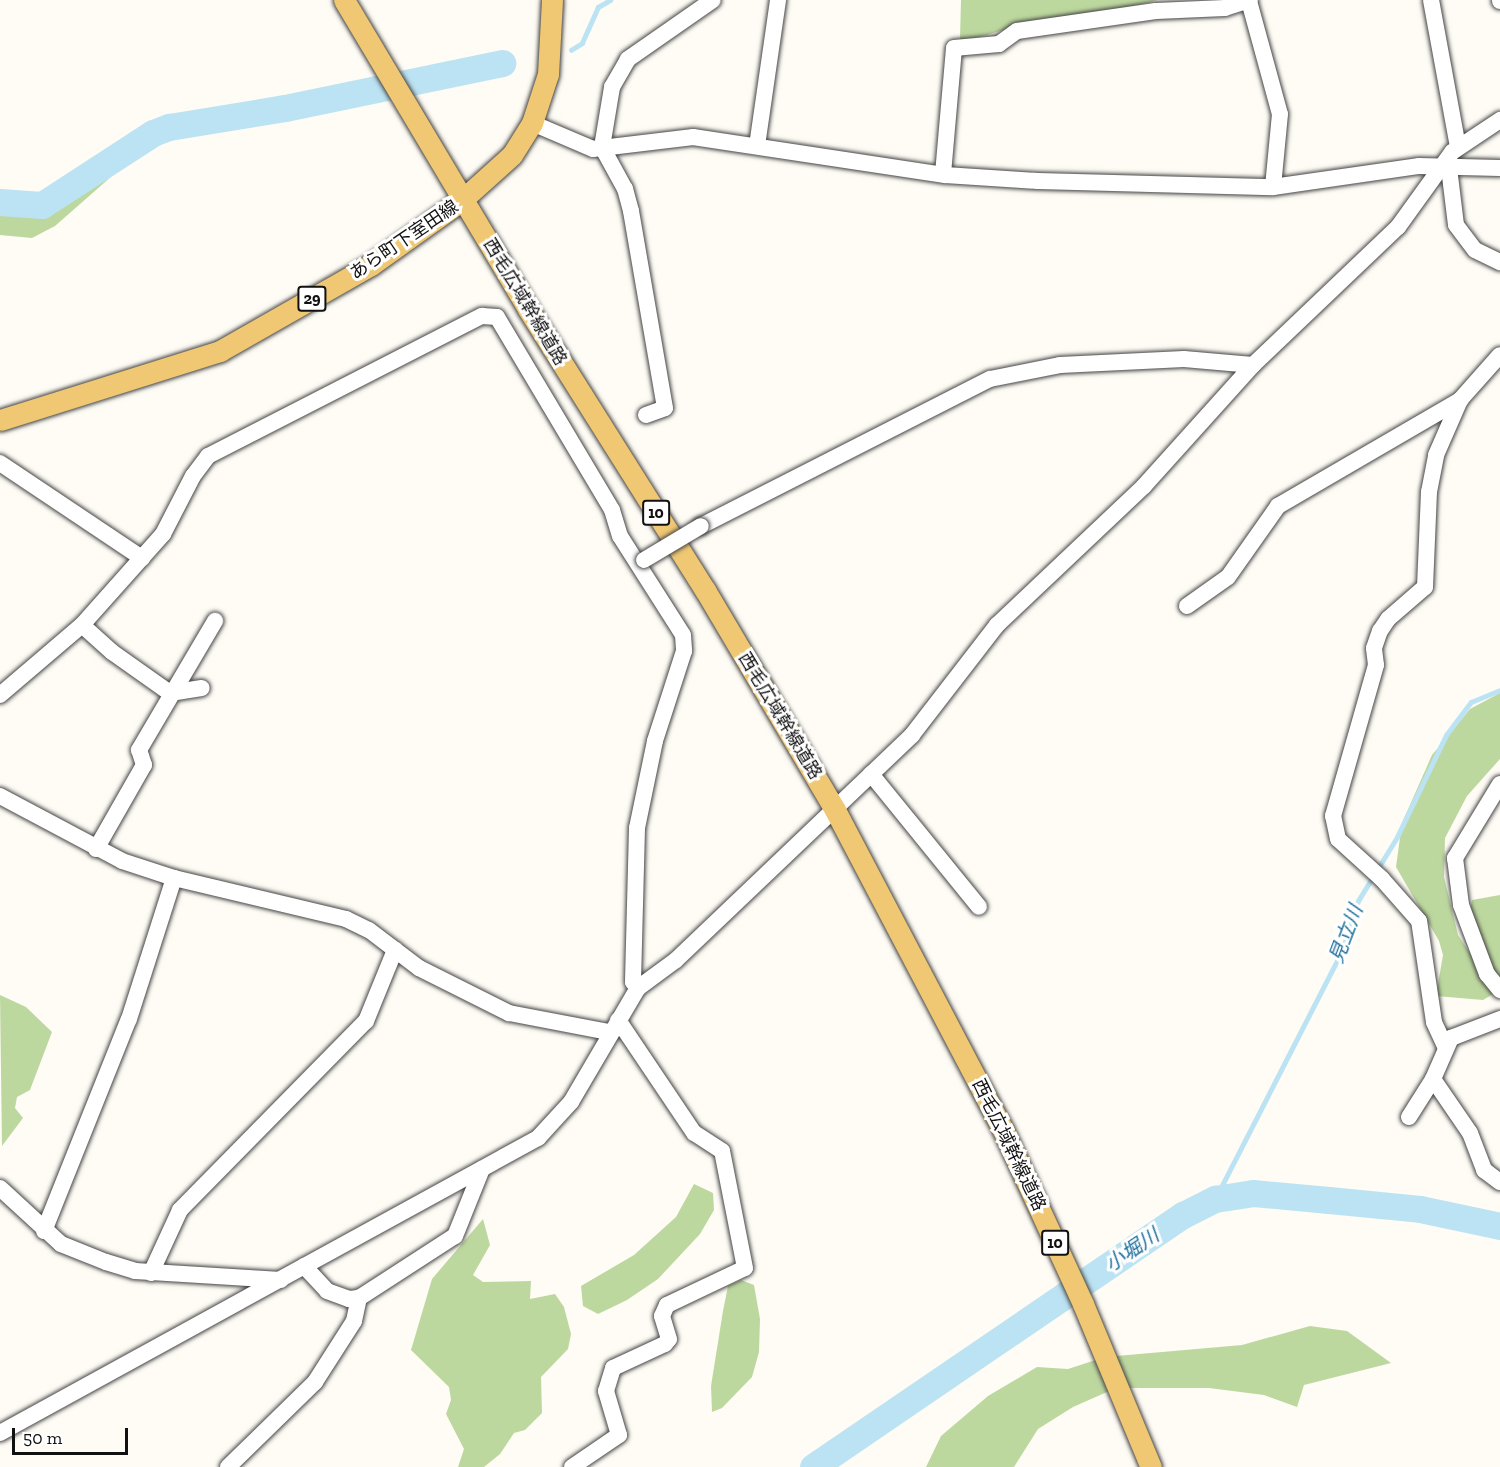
<!DOCTYPE html>
<meta charset="utf-8">
<style>
body{margin:0}
#map{position:relative;width:1500px;height:1467px;overflow:hidden;background:#fefcf5;font-family:"Zilla Slab","Noto Sans JP",serif}
div>[style]{position:absolute}
.forest>*{inset:0;background:#bdd89f}
.stream>*{height:4.5px;margin:-2.25px;padding:0 2.25px;transform-origin:2.25px;border-radius:2.25px;background:#bce3f3}
.river>*{height:27px;margin:-13.5px;padding:0 13.5px;transform-origin:13.5px;border-radius:13.5px;background:#bce3f3}
.roads{filter:drop-shadow(0 0 2px #444) drop-shadow(0 0 2px #444)}
.minor>*{height:16px;margin:-8px;padding:0 8px;transform-origin:8px;border-radius:8px;background:#fff}
.major>*{height:21px;margin:-10.5px;padding:0 10.5px;transform-origin:10.5px;border-radius:10.5px;background:#f0c873}
.bridges{filter:drop-shadow(0 0 2px #444) drop-shadow(0 0 2px #444)}
.minor-bridge>*{height:16px;margin:-8px;padding:0 8px;transform-origin:8px;border-radius:8px;background:#fff}
span{translate:-50% -50%;white-space:nowrap;text-align:center;line-height:1.15;-webkit-text-stroke:6px #fff;paint-order:stroke}
.shield-label span{padding:2px 4px;background:#fff;border:2px solid;border-radius:4px;-webkit-text-stroke-width:0}
.shield-label{font-size:16px;color:#111;font-weight:700}
.street-label{font-size:18px;color:#111}
.water-label{font-size:20px;color:#20709d;font-style:italic}
.scale{position:absolute;left:12px;top:1428px;width:116px;height:27px;box-sizing:border-box;border:3px solid #111;border-top:0;padding-left:8px;font-size:18px;line-height:21px;white-space:nowrap;color:#111;-webkit-text-stroke:4px #fff;paint-order:stroke}
</style>
<div id="map">
<div class="forest">
<i style="clip-path:polygon(961px 0,1158px 0,1099px 14px,1017px 26px,973px 39px,960px 39px)"></i>
<i style="clip-path:polygon(124px 147px,129px 150px,129px 161px,55px 226px,32px 238px,0 235px,0 192px,48px 193px)"></i>
<i style="clip-path:polygon(1500px 693px,1500px 759px,1467px 796px,1445px 838px,1444px 877px,1458px 935px,1473px 958px,1467px 926px,1472px 900px,1500px 895px,1500px 990px,1483px 1000px,1436px 996px,1443px 955px,1439px 941px,1396px 867px,1402px 823px,1432px 755px,1470px 709px)"></i>
<i style="clip-path:polygon(0 995px,26px 1007px,52px 1032px,30px 1090px,17px 1097px,15px 1108px,23px 1118px,2px 1146px)"></i>
<i style="clip-path:polygon(694px 1184px,713px 1193px,714px 1210px,700px 1234px,658px 1279px,627px 1300px,598px 1314px,583px 1306px,581px 1286px,634px 1255px,676px 1217px)"></i>
<i style="clip-path:polygon(483px 1219px,490px 1245px,473px 1275px,483px 1282px,531px 1281px,530px 1299px,555px 1294px,564px 1307px,571px 1334px,568px 1349px,541px 1377px,542px 1413px,525px 1430px,514px 1433px,500px 1454px,484px 1467px,458px 1467px,464px 1449px,446px 1414px,451px 1400px,449px 1387px,411px 1350px,432px 1279px)"></i>
<i style="clip-path:polygon(741px 1280px,754px 1285px,760px 1319px,759px 1352px,752px 1377px,722px 1408px,712px 1412px,711px 1386px,723px 1311px,728px 1286px)"></i>
<i style="clip-path:polygon(1310px 1326px,1347px 1331px,1391px 1363px,1304px 1385px,1297px 1407px,1264px 1395px,1209px 1388px,1116px 1388px,1073px 1407px,1038px 1429px,1014px 1467px,926px 1467px,941px 1436px,988px 1396px,1037px 1367px,1068px 1369px,1105px 1357px,1242px 1345px)"></i>
</div>
<div class="stream">
<i style="left:571px;top:50px;width:13px;rotate:-32deg"></i>
<i style="left:582px;top:43px;width:39px;rotate:-66deg"></i>
<i style="left:598px;top:7px;width:14px;rotate:-30deg"></i>
<i style="left:1215px;top:1199px;width:279px;rotate:-62.9deg"></i>
<i style="left:1342px;top:951px;width:52px;rotate:-72.3deg"></i>
<i style="left:1358px;top:901px;width:75px;rotate:-58.6deg"></i>
<i style="left:1397px;top:837px;width:113px;rotate:-64.3deg"></i>
<i style="left:1446px;top:735px;width:41px;rotate:-52.9deg"></i>
<i style="left:1471px;top:702px;width:31px;rotate:-22deg"></i>
</div>
<div class="river">
<i style="left:0;top:202px;width:42px;rotate:4.1deg"></i>
<i style="left:42px;top:205px;width:132px;rotate:-33deg"></i>
<i style="left:153px;top:133px;width:17px;rotate:-21deg"></i>
<i style="left:169px;top:127px;width:118px;rotate:-9.3deg"></i>
<i style="left:285px;top:108px;width:222px;rotate:-11.7deg"></i>
<i style="left:813px;top:1467px;width:448px;rotate:-34.3deg"></i>
<i style="left:1183px;top:1215px;width:36px;rotate:-27deg"></i>
<i style="left:1215px;top:1199px;width:38px;rotate:-9deg"></i>
<i style="left:1253px;top:1193px;width:76px;rotate:5.3deg"></i>
<i style="left:1329px;top:1200px;width:91px;rotate:5.6deg"></i>
<i style="left:1420px;top:1209px;width:82px;rotate:12deg"></i>
</div>
<div class="roads">
<div class="minor">
<i style="left:1431px;top:0;width:149px;rotate:79.6deg"></i>
<i style="left:1500px;top:0;width:1px;rotate:90deg"></i>
<i style="left:1249px;top:1px;width:117px;rotate:74.7deg"></i>
<i style="left:1280px;top:114px;width:73px;rotate:95.5deg"></i>
<i style="left:532px;top:123px;width:66px;rotate:23.1deg"></i>
<i style="left:593px;top:149px;width:101px;rotate:-6.8deg"></i>
<i style="left:693px;top:137px;width:255px;rotate:8.6deg"></i>
<i style="left:945px;top:175px;width:93px;rotate:3.7deg"></i>
<i style="left:1038px;top:181px;width:235px;rotate:1.5deg"></i>
<i style="left:1273px;top:187px;width:148px;rotate:-8.2deg"></i>
<i style="left:1419px;top:166px;width:81px;rotate:1.4deg"></i>
<i style="left:757px;top:146px;width:148px;rotate:-81.8deg"></i>
<i style="left:1449px;top:168px;width:57px;rotate:83deg"></i>
<i style="left:1456px;top:225px;width:31px;rotate:53deg"></i>
<i style="left:1475px;top:250px;width:28px;rotate:26deg"></i>
<i style="left:943px;top:174px;width:126px;rotate:-85deg"></i>
<i style="left:954px;top:48px;width:45px;rotate:-5.1deg"></i>
<i style="left:999px;top:44px;width:22px;rotate:-36deg"></i>
<i style="left:1017px;top:31px;width:140px;rotate:-8.2deg"></i>
<i style="left:1156px;top:11px;width:69px;rotate:-2.5deg"></i>
<i style="left:1225px;top:8px;width:26px;rotate:-18deg"></i>
<i style="left:646px;top:415px;width:20px;rotate:-20deg"></i>
<i style="left:665px;top:408px;width:200px;rotate:-99.8deg"></i>
<i style="left:631px;top:211px;width:23px;rotate:-105deg"></i>
<i style="left:625px;top:189px;width:48px;rotate:-118.7deg"></i>
<i style="left:602px;top:147px;width:61px;rotate:-80.5deg"></i>
<i style="left:612px;top:87px;width:32px;rotate:-60deg"></i>
<i style="left:628px;top:59px;width:103px;rotate:-34.8deg"></i>
<i style="left:0;top:463px;width:171px;rotate:33.8deg"></i>
<i style="left:701px;top:526px;width:324px;rotate:-27deg"></i>
<i style="left:990px;top:379px;width:71px;rotate:-11.3deg"></i>
<i style="left:1060px;top:365px;width:124px;rotate:-2.8deg"></i>
<i style="left:1184px;top:359px;width:69px;rotate:5deg"></i>
<i style="left:1187px;top:606px;width:50px;rotate:-35.3deg"></i>
<i style="left:1228px;top:577px;width:87px;rotate:-54.8deg"></i>
<i style="left:1278px;top:506px;width:211px;rotate:-30.2deg"></i>
<i style="left:82px;top:625px;width:40px;rotate:42deg"></i>
<i style="left:112px;top:652px;width:71px;rotate:35.3deg"></i>
<i style="left:170px;top:693px;width:32px;rotate:-9deg"></i>
<i style="left:0;top:695px;width:108px;rotate:-40.5deg"></i>
<i style="left:82px;top:625px;width:122px;rotate:-48.3deg"></i>
<i style="left:163px;top:534px;width:65px;rotate:-62.7deg"></i>
<i style="left:193px;top:476px;width:25px;rotate:-53deg"></i>
<i style="left:208px;top:456px;width:308px;rotate:-27.1deg"></i>
<i style="left:482px;top:316px;width:15px;rotate:4deg"></i>
<i style="left:497px;top:317px;width:225px;rotate:59.2deg"></i>
<i style="left:612px;top:510px;width:27px;rotate:73deg"></i>
<i style="left:620px;top:536px;width:117px;rotate:57.5deg"></i>
<i style="left:683px;top:635px;width:16px;rotate:86deg"></i>
<i style="left:684px;top:651px;width:95px;rotate:107.9deg"></i>
<i style="left:655px;top:741px;width:89px;rotate:101.7deg"></i>
<i style="left:637px;top:828px;width:154px;rotate:91.5deg"></i>
<i style="left:633px;top:982px;width:8px;rotate:50deg"></i>
<i style="left:871px;top:774px;width:171px;rotate:50.9deg"></i>
<i style="left:1500px;top:784px;width:87px;rotate:121.3deg"></i>
<i style="left:1455px;top:858px;width:47px;rotate:82.7deg"></i>
<i style="left:1461px;top:905px;width:74px;rotate:69.4deg"></i>
<i style="left:1487px;top:974px;width:21px;rotate:51deg"></i>
<i style="left:0;top:796px;width:138px;rotate:28deg"></i>
<i style="left:122px;top:861px;width:55px;rotate:18.1deg"></i>
<i style="left:174px;top:878px;width:177px;rotate:13.4deg"></i>
<i style="left:346px;top:919px;width:25px;rotate:26deg"></i>
<i style="left:369px;top:930px;width:63px;rotate:37.2deg"></i>
<i style="left:419px;top:968px;width:101px;rotate:26.6deg"></i>
<i style="left:509px;top:1013px;width:102px;rotate:10.8deg"></i>
<i style="left:96px;top:849px;width:97px;rotate:-60.3deg"></i>
<i style="left:144px;top:765px;width:16px;rotate:-108deg"></i>
<i style="left:139px;top:750px;width:150px;rotate:-59.5deg"></i>
<i style="left:1445px;top:1046px;width:26px;rotate:-115deg"></i>
<i style="left:1434px;top:1022px;width:102px;rotate:-98.4deg"></i>
<i style="left:1419px;top:921px;width:56px;rotate:-131.4deg"></i>
<i style="left:1382px;top:879px;width:59px;rotate:-137.7deg"></i>
<i style="left:1338px;top:839px;width:24px;rotate:-102deg"></i>
<i style="left:1333px;top:816px;width:157px;rotate:-74.1deg"></i>
<i style="left:1376px;top:665px;width:17px;rotate:-97deg"></i>
<i style="left:1374px;top:648px;width:18px;rotate:-71deg"></i>
<i style="left:1380px;top:631px;width:14px;rotate:-56deg"></i>
<i style="left:1388px;top:619px;width:49px;rotate:-40.9deg"></i>
<i style="left:1425px;top:587px;width:95px;rotate:-87.6deg"></i>
<i style="left:1429px;top:492px;width:38px;rotate:-79deg"></i>
<i style="left:1436px;top:455px;width:60px;rotate:-66.4deg"></i>
<i style="left:1460px;top:400px;width:60px;rotate:-48.4deg"></i>
<i style="left:1433px;top:1079px;width:65px;rotate:55.6deg"></i>
<i style="left:1470px;top:1133px;width:40px;rotate:69deg"></i>
<i style="left:1484px;top:1170px;width:20px;rotate:37deg"></i>
<i style="left:1409px;top:1117px;width:45px;rotate:-57.7deg"></i>
<i style="left:1433px;top:1079px;width:45px;rotate:-66.3deg"></i>
<i style="left:1451px;top:1038px;width:53px;rotate:-21.2deg"></i>
<i style="left:0;top:1188px;width:83px;rotate:42.6deg"></i>
<i style="left:61px;top:1244px;width:48px;rotate:21.8deg"></i>
<i style="left:106px;top:1262px;width:30px;rotate:17deg"></i>
<i style="left:135px;top:1271px;width:146px;rotate:3.5deg"></i>
<i style="left:44px;top:1231px;width:228px;rotate:-68.2deg"></i>
<i style="left:129px;top:1019px;width:148px;rotate:-72.3deg"></i>
<i style="left:304px;top:1266px;width:34px;rotate:47deg"></i>
<i style="left:327px;top:1291px;width:23px;rotate:20deg"></i>
<i style="left:349px;top:1299px;width:10px;rotate:-6deg"></i>
<i style="left:359px;top:1298px;width:114px;rotate:-32.9deg"></i>
<i style="left:455px;top:1236px;width:72px;rotate:-68.1deg"></i>
<i style="left:151px;top:1273px;width:69px;rotate:-65.3deg"></i>
<i style="left:180px;top:1210px;width:265px;rotate:-45.5deg"></i>
<i style="left:366px;top:1021px;width:77px;rotate:-67.8deg"></i>
<i style="left:0;top:1433px;width:614px;rotate:-28.74deg"></i>
<i style="left:538px;top:1138px;width:49px;rotate:-47.5deg"></i>
<i style="left:571px;top:1102px;width:132px;rotate:-59.6deg"></i>
<i style="left:638px;top:988px;width:47px;rotate:-36.4deg"></i>
<i style="left:676px;top:960px;width:326px;rotate:-43.6deg"></i>
<i style="left:912px;top:735px;width:139px;rotate:-52.3deg"></i>
<i style="left:997px;top:625px;width:202px;rotate:-43.4deg"></i>
<i style="left:1144px;top:486px;width:163px;rotate:-48deg"></i>
<i style="left:1253px;top:365px;width:200px;rotate:-43.6deg"></i>
<i style="left:1398px;top:227px;width:92px;rotate:-54.2deg"></i>
<i style="left:1452px;top:152px;width:58px;rotate:-33.7deg"></i>
<i style="left:228px;top:1467px;width:122px;rotate:-44.3deg"></i>
<i style="left:315px;top:1382px;width:72px;rotate:-57.4deg"></i>
<i style="left:354px;top:1321px;width:24px;rotate:-78deg"></i>
<i style="left:572px;top:1467px;width:57px;rotate:-34.2deg"></i>
<i style="left:619px;top:1435px;width:46px;rotate:-106.5deg"></i>
<i style="left:606px;top:1391px;width:24px;rotate:-73deg"></i>
<i style="left:613px;top:1368px;width:57px;rotate:-24.8deg"></i>
<i style="left:665px;top:1344px;width:6px;rotate:-51deg"></i>
<i style="left:669px;top:1339px;width:24px;rotate:-107deg"></i>
<i style="left:662px;top:1316px;width:12px;rotate:-66deg"></i>
<i style="left:667px;top:1305px;width:86px;rotate:-25.4deg"></i>
<i style="left:745px;top:1268px;width:119px;rotate:-101.1deg"></i>
<i style="left:722px;top:1151px;width:33px;rotate:-147deg"></i>
<i style="left:694px;top:1133px;width:136px;rotate:-123.9deg"></i>
</div>
<div class="major">
<i style="left:344px;top:0;width:360px;rotate:59.2deg"></i>
<i style="left:528px;top:309px;width:332px;rotate:57.8deg"></i>
<i style="left:705px;top:590px;width:256px;rotate:59.4deg"></i>
<i style="left:835px;top:810px;width:361px;rotate:62.3deg"></i>
<i style="left:1003px;top:1130px;width:192px;rotate:65.3deg"></i>
<i style="left:1083px;top:1304px;width:177px;rotate:67.4deg"></i>
<i style="left:0;top:420px;width:231px;rotate:-17.4deg"></i>
<i style="left:220px;top:351px;width:174px;rotate:-29.7deg"></i>
<i style="left:371px;top:265px;width:112px;rotate:-35.5deg"></i>
<i style="left:462px;top:200px;width:67px;rotate:-42deg"></i>
<i style="left:512px;top:155px;width:38px;rotate:-58deg"></i>
<i style="left:532px;top:123px;width:52px;rotate:-71.9deg"></i>
<i style="left:548px;top:74px;width:74px;rotate:-86.9deg"></i>
</div>
</div>
<div class="bridges">
<div class="minor-bridge">
<i style="left:644px;top:560px;width:66px;rotate:-30.8deg"></i>
</div>
</div>
<div class="shield-label">
<span style="left:312px;top:299px">29</span>
<span style="left:656px;top:513px">10</span>
<span style="left:1055px;top:1243px">10</span>
</div>
<div class="street-label">
<span style="left:404px;top:240px;rotate:-34deg">あら町下室田線</span>
<span style="left:525px;top:302px;rotate:59deg">西毛広域幹線道路</span>
<span style="left:780px;top:716px;rotate:59deg">西毛広域幹線道路</span>
<span style="left:1009px;top:1145px;rotate:64deg">西毛広域幹線道路</span>
</div>
<div class="water-label">
<span style="left:1346px;top:934px;rotate:-69deg">見立川</span>
<span style="left:1132px;top:1250px;rotate:-34deg">小堀川</span>
</div>
<div class="scale">50 m</div>
</div>
